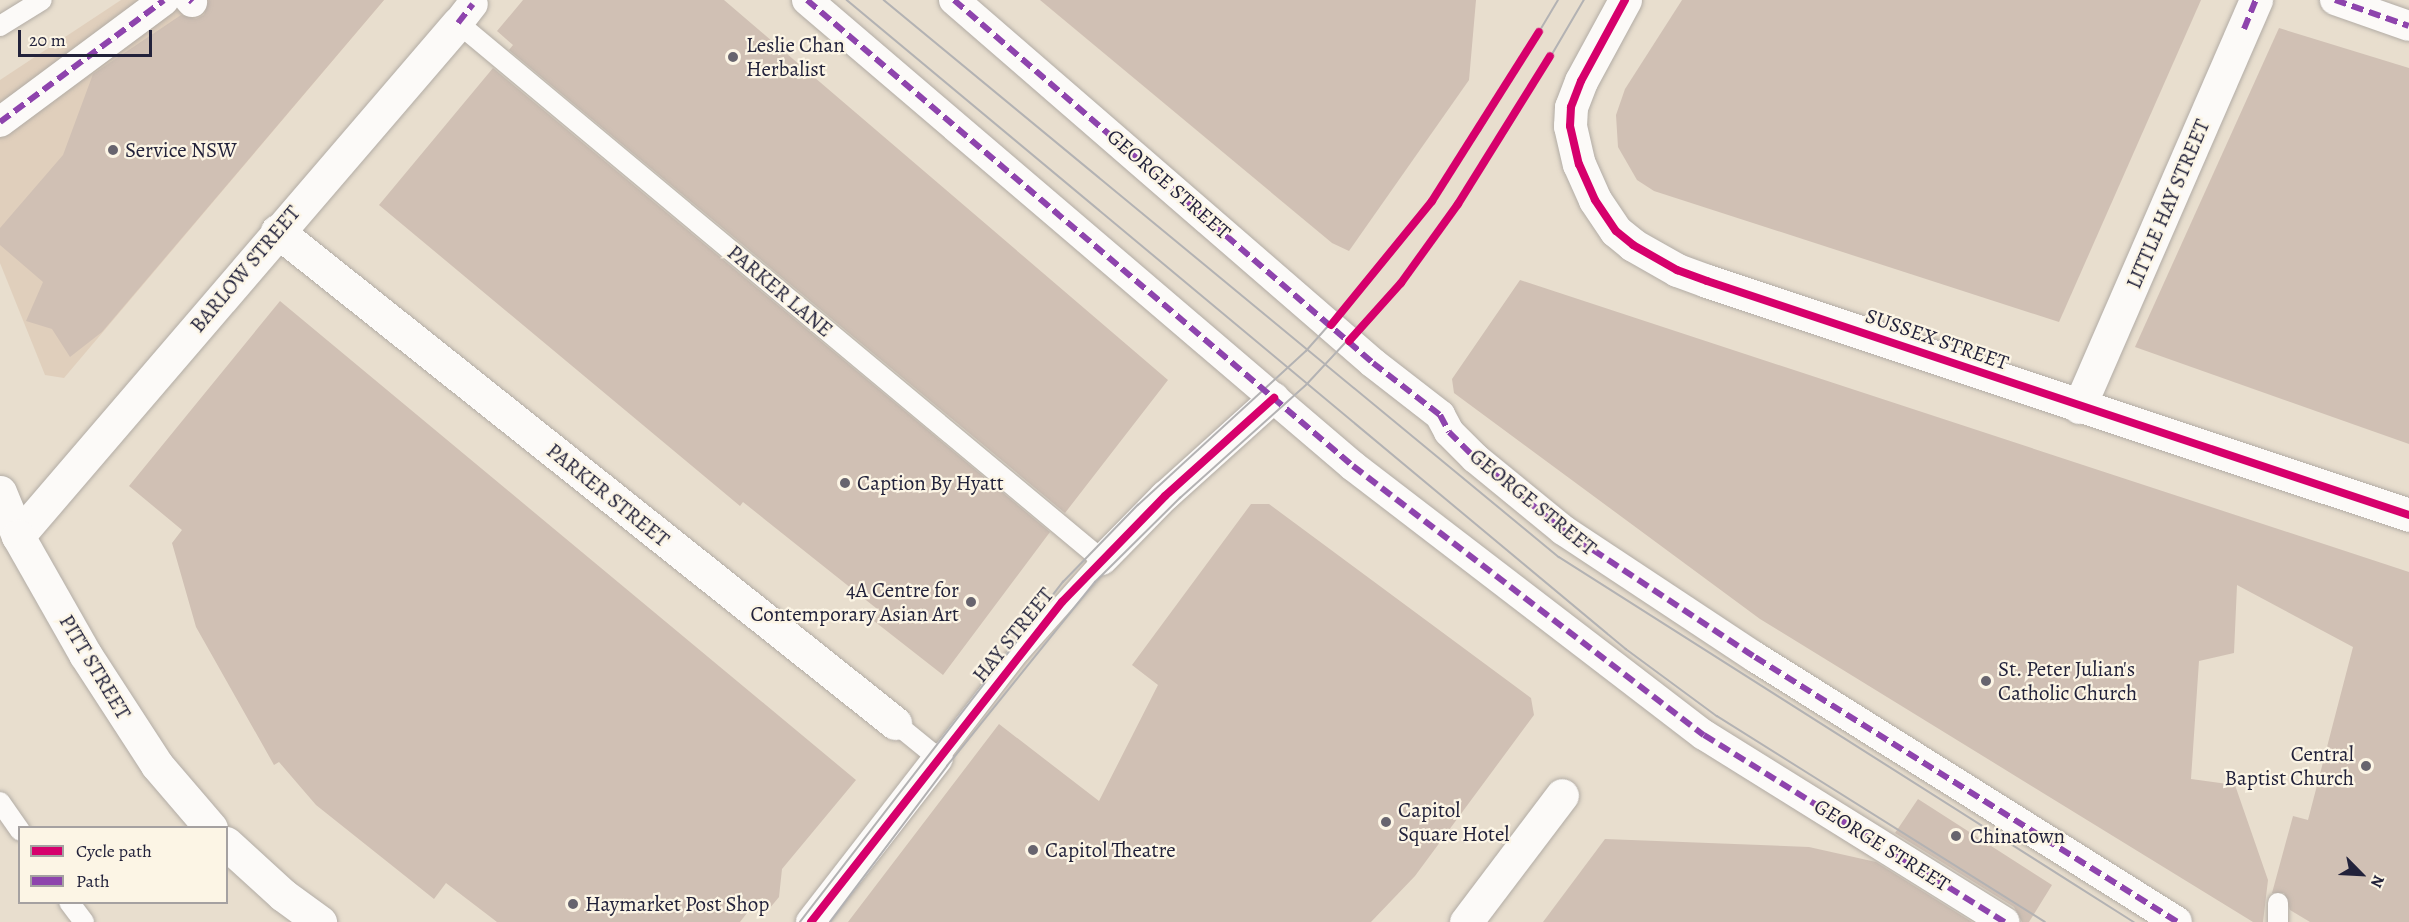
<!DOCTYPE html>
<style>
body{margin:0}
#map{position:relative;width:2409px;height:922px;overflow:hidden;background:#e8dece;font-family:Alegreya,serif}
div>[style]{position:absolute}
.built>*{inset:0;background:#e0cfbc}
.building>*{inset:0;background:#d0c0b4}
.roads{filter:drop-shadow(0 0 2px #b2aca5) drop-shadow(0 0 2px #b2aca5)}
.service>*{height:20px;margin:-10px;padding:0 10px;transform-origin:10px;border-radius:10px;background:#fcfaf8}
.pedestrian>*{height:30px;margin:-15px;padding:0 15px;transform-origin:15px;border-radius:15px;background:#fcfaf8}
.minor>*{height:33px;margin:-16.5px;padding:0 16.5px;transform-origin:16.5px;border-radius:16.5px;background:#fcfaf8}
.tertiary>*{height:33px;margin:-16.5px;padding:0 16.5px;transform-origin:16.5px;border-radius:16.5px;background:#fcfaf8}
.tram>*{height:1.5px;margin:-0.75px;padding:0 0.75px;transform-origin:0.75px;border-radius:0.75px;background:#b3b2b3}
.quiet>*{height:6px;margin-top:-3px;transform-origin:0;background:repeating-linear-gradient(90deg,#8e44ad 0 12px,transparent 0 18px)}
.cycleway>*{height:8px;margin:-4px;padding:0 4px;transform-origin:4px;border-radius:4px;background:#d6006c}
.dots>*{width:16px;height:16px;translate:-50% -50%;box-sizing:border-box;border:3px solid #fcf5e5;border-radius:50%}
span{translate:-50% -50%;white-space:nowrap;text-align:center;line-height:1.15;-webkit-text-stroke:4.5px #fcf5e5;paint-order:stroke}
.poi-label{font-size:21px;color:#22223b}
.left{translate:0 -50%;text-align:left}
.right{translate:-100% -50%;text-align:right}
.street-label{font-size:21px;color:#22223b}
.legend{position:absolute;left:18px;top:826px;width:210px;height:78px;box-sizing:border-box;background:#fcf5e5;border:2px solid #a5a1a1;margin:0;padding:8px 10px;list-style:none;font-size:18px;color:#22223b}
.legend li{display:flex;align-items:center;gap:12px;height:30px}
.legend b{width:30px;border:2px solid #a5a1a1}
.north{position:absolute;left:2331px;top:844px;width:60px;height:60px;-webkit-text-stroke:4px #fcf5e5;paint-order:stroke;rotate:114deg;font-size:16px;font-weight:700;line-height:24px;text-align:center;color:#22223b}
.north::after{content:'';display:block;margin:auto;width:21px;height:27px;background:#22223b;clip-path:polygon(50% 0,100% 100%,50% 72%,0 100%)}
.scale{position:absolute;left:18px;top:30px;width:134px;height:27px;box-sizing:border-box;border:3px solid #22223b;border-top:0;padding-left:8px;font-size:18px;line-height:21px;white-space:nowrap;color:#22223b;-webkit-text-stroke:4px #fcf5e5;paint-order:stroke}
</style>
<div id="map">
<div class="built">
<i style="clip-path:polygon(121px 0,384px 0,64px 378px,45px 375px,0 263px,0 80px)"></i>
</div>
<div class="building">
<i style="clip-path:polygon(209px 0,384px 0,102px 332px,70px 357px,52px 329px,26px 321px,43px 282px,0 245px,0 228px,63px 155px,93px 74px,181px 15px,196px 19px,204px 15px)"></i>
<i style="clip-path:polygon(523px 0,724px 0,1168px 380px,1065px 513px,509px 50px,513px 45px,497px 31px)"></i>
<i style="clip-path:polygon(1040px 0,1476px 0,1469px 80px,1349px 251px,1332px 243px)"></i>
<i style="clip-path:polygon(1682px 0,2201px 0,2059px 322px,1654px 191px,1637px 180px,1618px 147px,1616px 115px,1625px 89px)"></i>
<i style="clip-path:polygon(2279px 28px,2409px 68px,2409px 444px,2135px 347px)"></i>
<i style="clip-path:polygon(493px 68px,1050px 532px,943px 675px,874px 621px,881px 612px,743px 502px,740px 506px,379px 205px)"></i>
<i style="clip-path:polygon(1520px 280px,2409px 572px,2409px 922px,2310px 922px,2290px 910px,2284px 893px,2272px 893px,2293px 816px,2308px 820px,2353px 647px,2237px 585px,2234px 653px,2199px 661px,2191px 779px,2235px 785px,2268px 880px,2263px 922px,2253px 922px,1760px 619px,1454px 393px,1452px 379px)"></i>
<i style="clip-path:polygon(280px 301px,856px 780px,782px 869px,779px 897px,769px 909px,747px 913px,740px 922px,497px 922px,446px 883px,434px 899px,316px 805px,279px 762px,274px 765px,196px 627px,172px 543px,182px 530px,129px 486px)"></i>
<i style="clip-path:polygon(1251px 504px,1269px 504px,1531px 698px,1534px 715px,1415px 876px,1371px 922px,848px 922px,999px 724px,1099px 801px,1158px 685px,1132px 665px)"></i>
<i style="clip-path:polygon(1918px 799px,2052px 885px,2029px 922px,2022px 922px,2014px 907px,1895px 833px)"></i>
<i style="clip-path:polygon(1605px 839px,1809px 847px,1876px 862px,1972px 922px,1543px 922px)"></i>
</div>
<div class="roads">
<div class="service">
<i style="left:458px;top:23px;width:839px;rotate:39.82deg"></i>
<i style="left:1102px;top:560px;width:125px;rotate:131.7deg"></i>
<i style="left:1019px;top:653px;width:133px;rotate:127.6deg"></i>
<i style="left:938px;top:758px;width:55px;rotate:-140.9deg"></i>
<i style="left:0;top:26px;width:49px;rotate:-31.8deg"></i>
<i style="left:0;top:802px;width:35px;rotate:55deg"></i>
<i style="left:69px;top:902px;width:25px;rotate:53deg"></i>
<i style="left:2278px;top:903px;width:19px;rotate:90deg"></i>
</div>
<div class="pedestrian">
<i style="left:190px;top:0;width:3px;rotate:45deg"></i>
<i style="left:807px;top:0;width:718px;rotate:40.48deg"></i>
<i style="left:1353px;top:466px;width:442px;rotate:37.5deg"></i>
<i style="left:1704px;top:735px;width:354px;rotate:31.9deg"></i>
<i style="left:954px;top:0;width:554px;rotate:40.9deg"></i>
<i style="left:1373px;top:363px;width:85px;rotate:37.8deg"></i>
<i style="left:1440px;top:415px;width:19px;rotate:62deg"></i>
<i style="left:1449px;top:432px;width:37px;rotate:45deg"></i>
<i style="left:1475px;top:458px;width:114px;rotate:39.3deg"></i>
<i style="left:1563px;top:530px;width:230px;rotate:33.5deg"></i>
<i style="left:1755px;top:657px;width:498px;rotate:32.1deg"></i>
<i style="left:2335px;top:0;width:78px;rotate:19.4deg"></i>
<i style="left:458px;top:23px;width:24px;rotate:-52deg"></i>
<i style="left:0;top:122px;width:204px;rotate:-36.6deg"></i>
<i style="left:1102px;top:560px;width:90px;rotate:-45.5deg"></i>
<i style="left:1165px;top:496px;width:147px;rotate:-42deg"></i>
<i style="left:811px;top:922px;width:207px;rotate:-52.2deg"></i>
</div>
<div class="minor">
<i style="left:1625px;top:0;width:92px;rotate:118.5deg"></i>
<i style="left:1581px;top:81px;width:28px;rotate:111deg"></i>
<i style="left:1571px;top:107px;width:19px;rotate:93deg"></i>
<i style="left:1570px;top:126px;width:39px;rotate:77deg"></i>
<i style="left:1579px;top:164px;width:39px;rotate:66deg"></i>
<i style="left:1595px;top:200px;width:37px;rotate:56deg"></i>
<i style="left:1616px;top:231px;width:22px;rotate:39deg"></i>
<i style="left:1633px;top:245px;width:51px;rotate:29.6deg"></i>
<i style="left:1677px;top:270px;width:32px;rotate:20deg"></i>
<i style="left:1707px;top:281px;width:740px;rotate:18.43deg"></i>
<i style="left:277px;top:231px;width:790px;rotate:38.52deg"></i>
<i style="left:2079px;top:407px;width:444px;rotate:-66.5deg"></i>
<i style="left:18px;top:536px;width:676px;rotate:-49.38deg"></i>
<i style="left:1466px;top:922px;width:159px;rotate:-52.9deg"></i>
</div>
<div class="tertiary">
<i style="left:0;top:492px;width:48px;rotate:67.8deg"></i>
<i style="left:18px;top:536px;width:136px;rotate:60.4deg"></i>
<i style="left:85px;top:654px;width:132px;rotate:57deg"></i>
<i style="left:157px;top:765px;width:83px;rotate:49.4deg"></i>
<i style="left:226px;top:843px;width:77px;rotate:42.4deg"></i>
<i style="left:283px;top:895px;width:46px;rotate:36.1deg"></i>
</div>
</div>
<div class="tram">
<i style="left:847px;top:0;width:1014px;rotate:39.8deg"></i>
<i style="left:1626px;top:649px;width:113px;rotate:36.4deg"></i>
<i style="left:1717px;top:716px;width:387px;rotate:32.1deg"></i>
<i style="left:884px;top:0;width:875px;rotate:39.53deg"></i>
<i style="left:1559px;top:557px;width:681px;rotate:32.41deg"></i>
<i style="left:800px;top:922px;width:430px;rotate:-52.3deg"></i>
<i style="left:1063px;top:582px;width:107px;rotate:-45.8deg"></i>
<i style="left:1138px;top:505px;width:228px;rotate:-42.5deg"></i>
<i style="left:1306px;top:351px;width:115px;rotate:-48.5deg"></i>
<i style="left:1382px;top:265px;width:166px;rotate:-53.8deg"></i>
<i style="left:1480px;top:131px;width:152px;rotate:-59.2deg"></i>
<i style="left:830px;top:922px;width:195px;rotate:-53.1deg"></i>
<i style="left:947px;top:766px;width:236px;rotate:-51.2deg"></i>
<i style="left:1095px;top:582px;width:120px;rotate:-44.7deg"></i>
<i style="left:1180px;top:498px;width:171px;rotate:-41.9deg"></i>
<i style="left:1307px;top:384px;width:138px;rotate:-47.1deg"></i>
<i style="left:1401px;top:283px;width:185px;rotate:-55.1deg"></i>
<i style="left:1507px;top:131px;width:152px;rotate:-59.6deg"></i>
</div>
<div class="quiet">
<i style="left:190px;top:0;width:3px;rotate:45deg"></i>
<i style="left:807px;top:0;width:718px;rotate:40.48deg"></i>
<i style="left:1353px;top:466px;width:442px;rotate:37.5deg"></i>
<i style="left:1704px;top:735px;width:354px;rotate:31.9deg"></i>
<i style="left:954px;top:0;width:554px;rotate:40.9deg"></i>
<i style="left:1373px;top:363px;width:85px;rotate:37.8deg"></i>
<i style="left:1440px;top:415px;width:19px;rotate:62deg"></i>
<i style="left:1449px;top:432px;width:37px;rotate:45deg"></i>
<i style="left:1475px;top:458px;width:114px;rotate:39.3deg"></i>
<i style="left:1563px;top:530px;width:230px;rotate:33.5deg"></i>
<i style="left:1755px;top:657px;width:498px;rotate:32.1deg"></i>
<i style="left:2335px;top:0;width:78px;rotate:19.4deg"></i>
<i style="left:458px;top:23px;width:24px;rotate:-52deg"></i>
<i style="left:2244px;top:29px;width:31px;rotate:-68deg"></i>
<i style="left:0;top:122px;width:204px;rotate:-36.6deg"></i>
</div>
<div class="cycleway">
<i style="left:1625px;top:0;width:92px;rotate:118.5deg"></i>
<i style="left:1581px;top:81px;width:28px;rotate:111deg"></i>
<i style="left:1571px;top:107px;width:19px;rotate:93deg"></i>
<i style="left:1570px;top:126px;width:39px;rotate:77deg"></i>
<i style="left:1579px;top:164px;width:39px;rotate:66deg"></i>
<i style="left:1595px;top:200px;width:37px;rotate:56deg"></i>
<i style="left:1616px;top:231px;width:22px;rotate:39deg"></i>
<i style="left:1633px;top:245px;width:51px;rotate:29.6deg"></i>
<i style="left:1677px;top:270px;width:32px;rotate:20deg"></i>
<i style="left:1707px;top:281px;width:740px;rotate:18.43deg"></i>
<i style="left:1331px;top:325px;width:160px;rotate:-50.8deg"></i>
<i style="left:1432px;top:201px;width:200px;rotate:-57.7deg"></i>
<i style="left:1349px;top:341px;width:78px;rotate:-48.1deg"></i>
<i style="left:1401px;top:283px;width:97px;rotate:-54.2deg"></i>
<i style="left:1458px;top:204px;width:174px;rotate:-58.1deg"></i>
<i style="left:811px;top:922px;width:407px;rotate:-51.9deg"></i>
<i style="left:1062px;top:602px;width:148px;rotate:-45.8deg"></i>
<i style="left:1165px;top:496px;width:147px;rotate:-42deg"></i>
</div>
<div class="dots">
<i style="left:733px;top:57px;background:#67646e"></i>
<i style="left:113px;top:150px;background:#67646e"></i>
<i style="left:845px;top:483px;background:#67646e"></i>
<i style="left:971px;top:602px;background:#67646e"></i>
<i style="left:1986px;top:681px;background:#67646e"></i>
<i style="left:2366px;top:766px;background:#67646e"></i>
<i style="left:1386px;top:822px;background:#67646e"></i>
<i style="left:1956px;top:836px;background:#67646e"></i>
<i style="left:1033px;top:850px;background:#67646e"></i>
<i style="left:573px;top:904px;background:#67646e"></i>
</div>
<div class="poi-label">
<span class="left" style="left:746px;top:57px">Leslie Chan<br>Herbalist</span>
<span class="left" style="left:125px;top:150px">Service NSW</span>
<span class="left" style="left:857px;top:483px">Caption By Hyatt</span>
<span class="right" style="left:959px;top:602px">4A Centre for<br>Contemporary Asian Art</span>
<span class="left" style="left:1998px;top:681px">St. Peter Julian's<br>Catholic Church</span>
<span class="right" style="left:2354px;top:766px">Central<br>Baptist Church</span>
<span class="left" style="left:1398px;top:822px">Capitol<br>Square Hotel</span>
<span class="left" style="left:1970px;top:836px">Chinatown</span>
<span class="left" style="left:1045px;top:850px">Capitol Theatre</span>
<span class="left" style="left:585px;top:904px">Haymarket Post Shop</span>
</div>
<div class="street-label">
<span style="left:1169px;top:184px;rotate:41deg">GEORGE STREET</span>
<span style="left:2168px;top:204px;rotate:-67deg">LITTLE HAY STREET</span>
<span style="left:245px;top:269px;rotate:-50deg">BARLOW STREET</span>
<span style="left:780px;top:291px;rotate:40deg">PARKER LANE</span>
<span style="left:1937px;top:339px;rotate:19deg">SUSSEX STREET</span>
<span style="left:608px;top:495px;rotate:39deg">PARKER STREET</span>
<span style="left:1533px;top:502px;rotate:39deg">GEORGE STREET</span>
<span style="left:1013px;top:635px;rotate:-51deg">HAY STREET</span>
<span style="left:95px;top:667px;rotate:59deg">PITT STREET</span>
<span style="left:1882px;top:845px;rotate:32deg">GEORGE STREET</span>
</div>
<ul class="legend">
<li><b style="height:8px;background:#d6006c"></b>Cycle path</li>
<li><b style="height:8px;background:#8e44ad"></b>Path</li>
</ul>
<div class="north">N</div>
<div class="scale">20 m</div>
</div>
